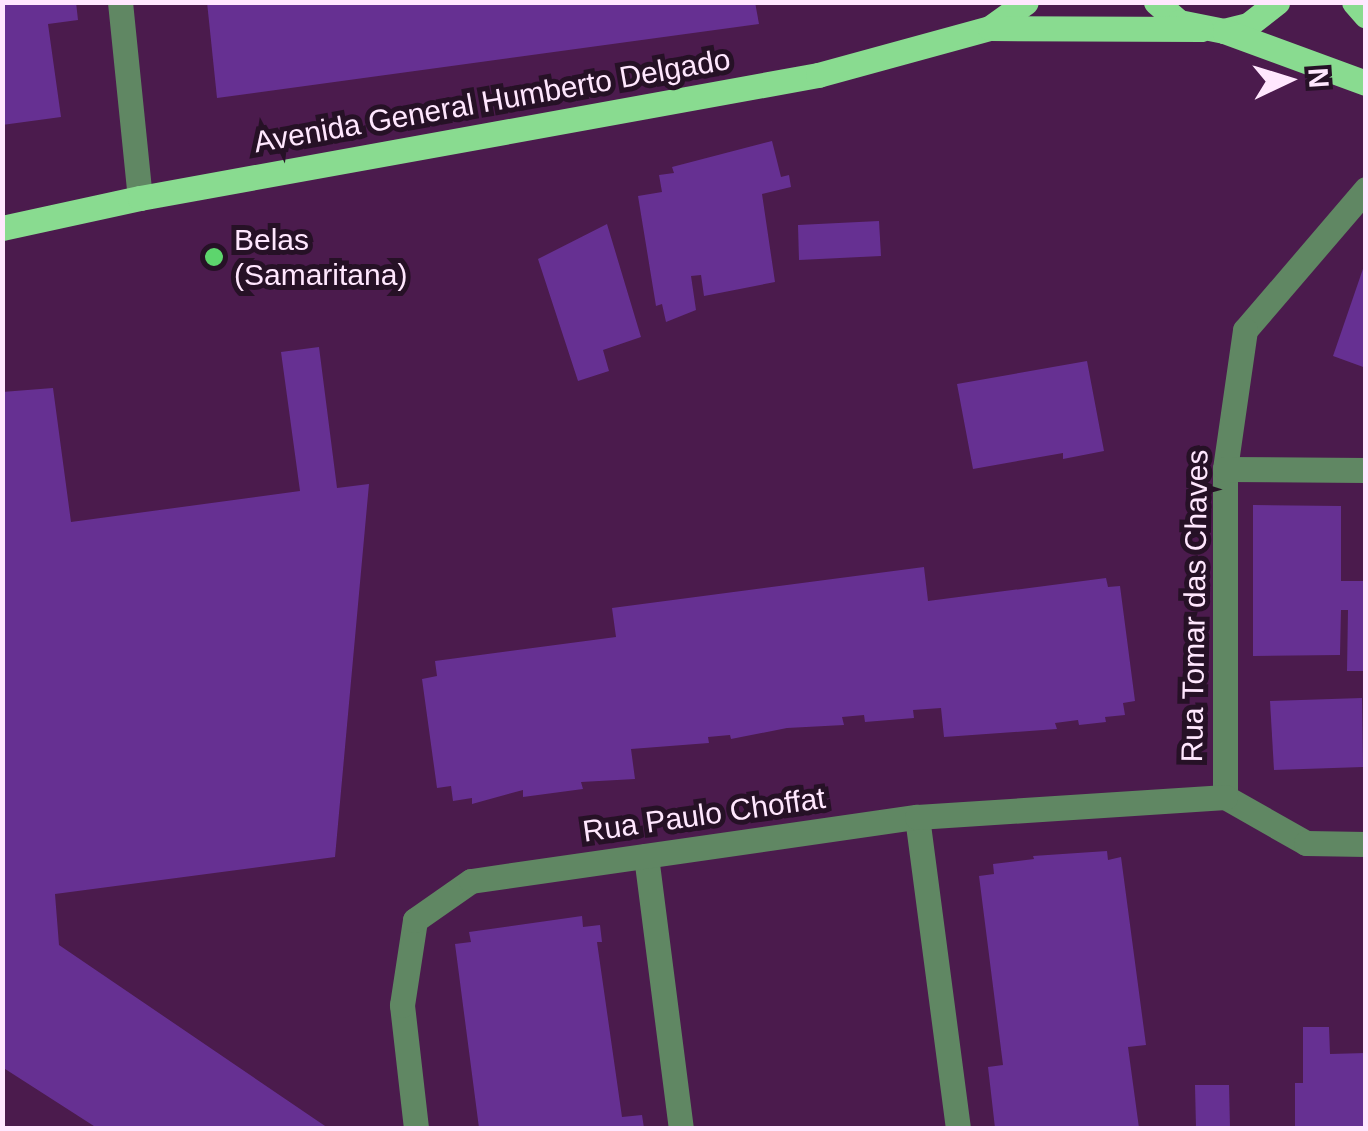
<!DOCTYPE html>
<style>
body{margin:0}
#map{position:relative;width:1368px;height:1131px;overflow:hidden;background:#4b1b4d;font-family:Helvetica,sans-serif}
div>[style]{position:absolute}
.building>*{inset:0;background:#663092}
.minor>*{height:25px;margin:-12.5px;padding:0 12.5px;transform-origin:12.5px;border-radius:12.5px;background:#608763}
.major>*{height:25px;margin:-12.5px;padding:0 12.5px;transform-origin:12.5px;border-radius:12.5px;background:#89db90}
.dots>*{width:28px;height:28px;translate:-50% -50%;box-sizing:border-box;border:5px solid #261126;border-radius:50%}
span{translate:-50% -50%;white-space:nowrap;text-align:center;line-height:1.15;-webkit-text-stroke:10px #261126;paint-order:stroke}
.street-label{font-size:30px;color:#ffe7fe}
.poi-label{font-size:30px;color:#ffe7fe}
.left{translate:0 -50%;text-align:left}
.frame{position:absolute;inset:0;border:5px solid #ffe7fe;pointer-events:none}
.north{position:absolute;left:1238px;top:30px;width:100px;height:100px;-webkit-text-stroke:8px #261126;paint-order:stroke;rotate:86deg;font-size:28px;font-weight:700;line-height:40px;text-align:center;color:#ffe7fe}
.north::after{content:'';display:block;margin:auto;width:35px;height:45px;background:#ffe7fe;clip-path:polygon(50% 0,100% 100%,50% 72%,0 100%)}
</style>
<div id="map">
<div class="building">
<i style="clip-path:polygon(2px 2px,76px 2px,78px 20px,48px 24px,61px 117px,2px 125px)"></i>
<i style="clip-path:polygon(207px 2px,755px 2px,759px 24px,217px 98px)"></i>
<i style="clip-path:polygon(772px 141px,781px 177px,789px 175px,791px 187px,762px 194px,775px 282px,704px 296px,701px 275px,691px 276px,696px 310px,666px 322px,662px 304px,656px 306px,638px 196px,662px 192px,659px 175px,674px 173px,672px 167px)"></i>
<i style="clip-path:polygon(879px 221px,881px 256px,799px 260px,798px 225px)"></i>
<i style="clip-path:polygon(607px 224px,641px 337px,603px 350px,609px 371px,578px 381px,538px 259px)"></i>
<i style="clip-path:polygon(1365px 263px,1366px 263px,1366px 368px,1333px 356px)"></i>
<i style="clip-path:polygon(319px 347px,337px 488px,369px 484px,335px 857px,55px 894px,59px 945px,328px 1128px,97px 1128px,2px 1067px,2px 392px,53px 388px,71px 522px,300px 491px,281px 352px)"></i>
<i style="clip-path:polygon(1087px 361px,1104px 451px,1063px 459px,1063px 453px,973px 469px,957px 384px)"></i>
<i style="clip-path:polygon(1253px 505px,1341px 506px,1341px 581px,1366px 581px,1366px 671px,1347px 671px,1348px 610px,1341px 610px,1340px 655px,1253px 656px)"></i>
<i style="clip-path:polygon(924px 567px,928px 601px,1106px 578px,1108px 587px,1120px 586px,1135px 701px,1123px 703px,1125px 715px,1105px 717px,1106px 722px,1079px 725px,1078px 720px,1055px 723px,1057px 729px,944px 737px,941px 708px,913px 710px,914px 718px,865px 722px,864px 715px,842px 717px,844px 725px,787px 728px,731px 739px,730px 735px,708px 737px,709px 743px,631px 749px,635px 779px,581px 782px,583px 789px,523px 797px,523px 790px,472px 804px,472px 798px,453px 801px,451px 786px,437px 788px,422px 679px,437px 676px,435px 661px,616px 637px,612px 608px)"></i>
<i style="clip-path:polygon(1362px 698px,1363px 767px,1274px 770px,1270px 701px)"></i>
<i style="clip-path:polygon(1107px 851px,1108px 860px,1121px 857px,1146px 1045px,1128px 1047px,1139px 1128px,995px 1128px,988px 1067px,1003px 1065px,979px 876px,994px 874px,993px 864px,1034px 859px,1033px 856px)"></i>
<i style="clip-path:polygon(582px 916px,583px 927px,600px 925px,602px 942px,597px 942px,622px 1117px,642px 1115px,644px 1128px,479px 1128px,455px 944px,471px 942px,469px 932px)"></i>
<i style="clip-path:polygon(1303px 1027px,1329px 1027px,1330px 1054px,1366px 1053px,1366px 1128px,1295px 1128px,1295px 1083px,1303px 1083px)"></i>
<i style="clip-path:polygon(1195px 1085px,1229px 1085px,1230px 1128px,1196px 1128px)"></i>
</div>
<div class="minor">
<i style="left:120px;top:2px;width:197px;rotate:84.2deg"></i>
<i style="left:1366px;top:189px;width:186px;rotate:130.6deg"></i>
<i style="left:1245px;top:330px;width:140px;rotate:98.2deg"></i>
<i style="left:1225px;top:469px;width:328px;rotate:90deg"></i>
<i style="left:1225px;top:797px;width:93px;rotate:29.6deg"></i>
<i style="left:1306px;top:843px;width:60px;rotate:1deg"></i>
<i style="left:1225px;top:469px;width:141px;rotate:0.4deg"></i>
<i style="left:917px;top:817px;width:314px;rotate:82.5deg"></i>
<i style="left:646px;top:856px;width:274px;rotate:82.7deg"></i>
<i style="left:416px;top:1128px;width:124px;rotate:-96.5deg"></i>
<i style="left:402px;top:1005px;width:86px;rotate:-81.3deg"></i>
<i style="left:415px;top:920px;width:68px;rotate:-34.9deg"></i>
<i style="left:471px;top:881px;width:451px;rotate:-8.2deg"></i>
<i style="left:917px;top:817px;width:309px;rotate:-3.7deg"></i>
</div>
<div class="major">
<i style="left:1156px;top:2px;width:30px;rotate:41deg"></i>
<i style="left:1179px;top:22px;width:46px;rotate:11.3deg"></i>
<i style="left:1224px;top:31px;width:25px;rotate:-14deg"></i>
<i style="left:1248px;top:25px;width:37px;rotate:-38deg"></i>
<i style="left:1354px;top:2px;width:18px;rotate:49deg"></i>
<i style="left:990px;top:28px;width:44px;rotate:-35.8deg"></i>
<i style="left:1224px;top:31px;width:151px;rotate:20.1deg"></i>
<i style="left:2px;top:228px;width:141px;rotate:-12.3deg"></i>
<i style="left:140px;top:198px;width:689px;rotate:-10.28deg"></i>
<i style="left:818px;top:75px;width:178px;rotate:-15.3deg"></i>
<i style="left:990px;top:28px;width:211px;rotate:0.3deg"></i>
</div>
<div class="dots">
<i style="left:214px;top:257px;background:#5dd56d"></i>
</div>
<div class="street-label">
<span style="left:492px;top:101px;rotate:-10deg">Avenida General Humberto Delgado</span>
<span style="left:1195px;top:606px;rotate:-89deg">Rua Tomar das Chaves</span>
<span style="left:704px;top:815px;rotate:-8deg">Rua Paulo Choffat</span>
</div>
<div class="poi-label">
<span class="left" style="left:234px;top:257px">Belas<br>(Samaritana)</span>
</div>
<div class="frame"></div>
<div class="north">N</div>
</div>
